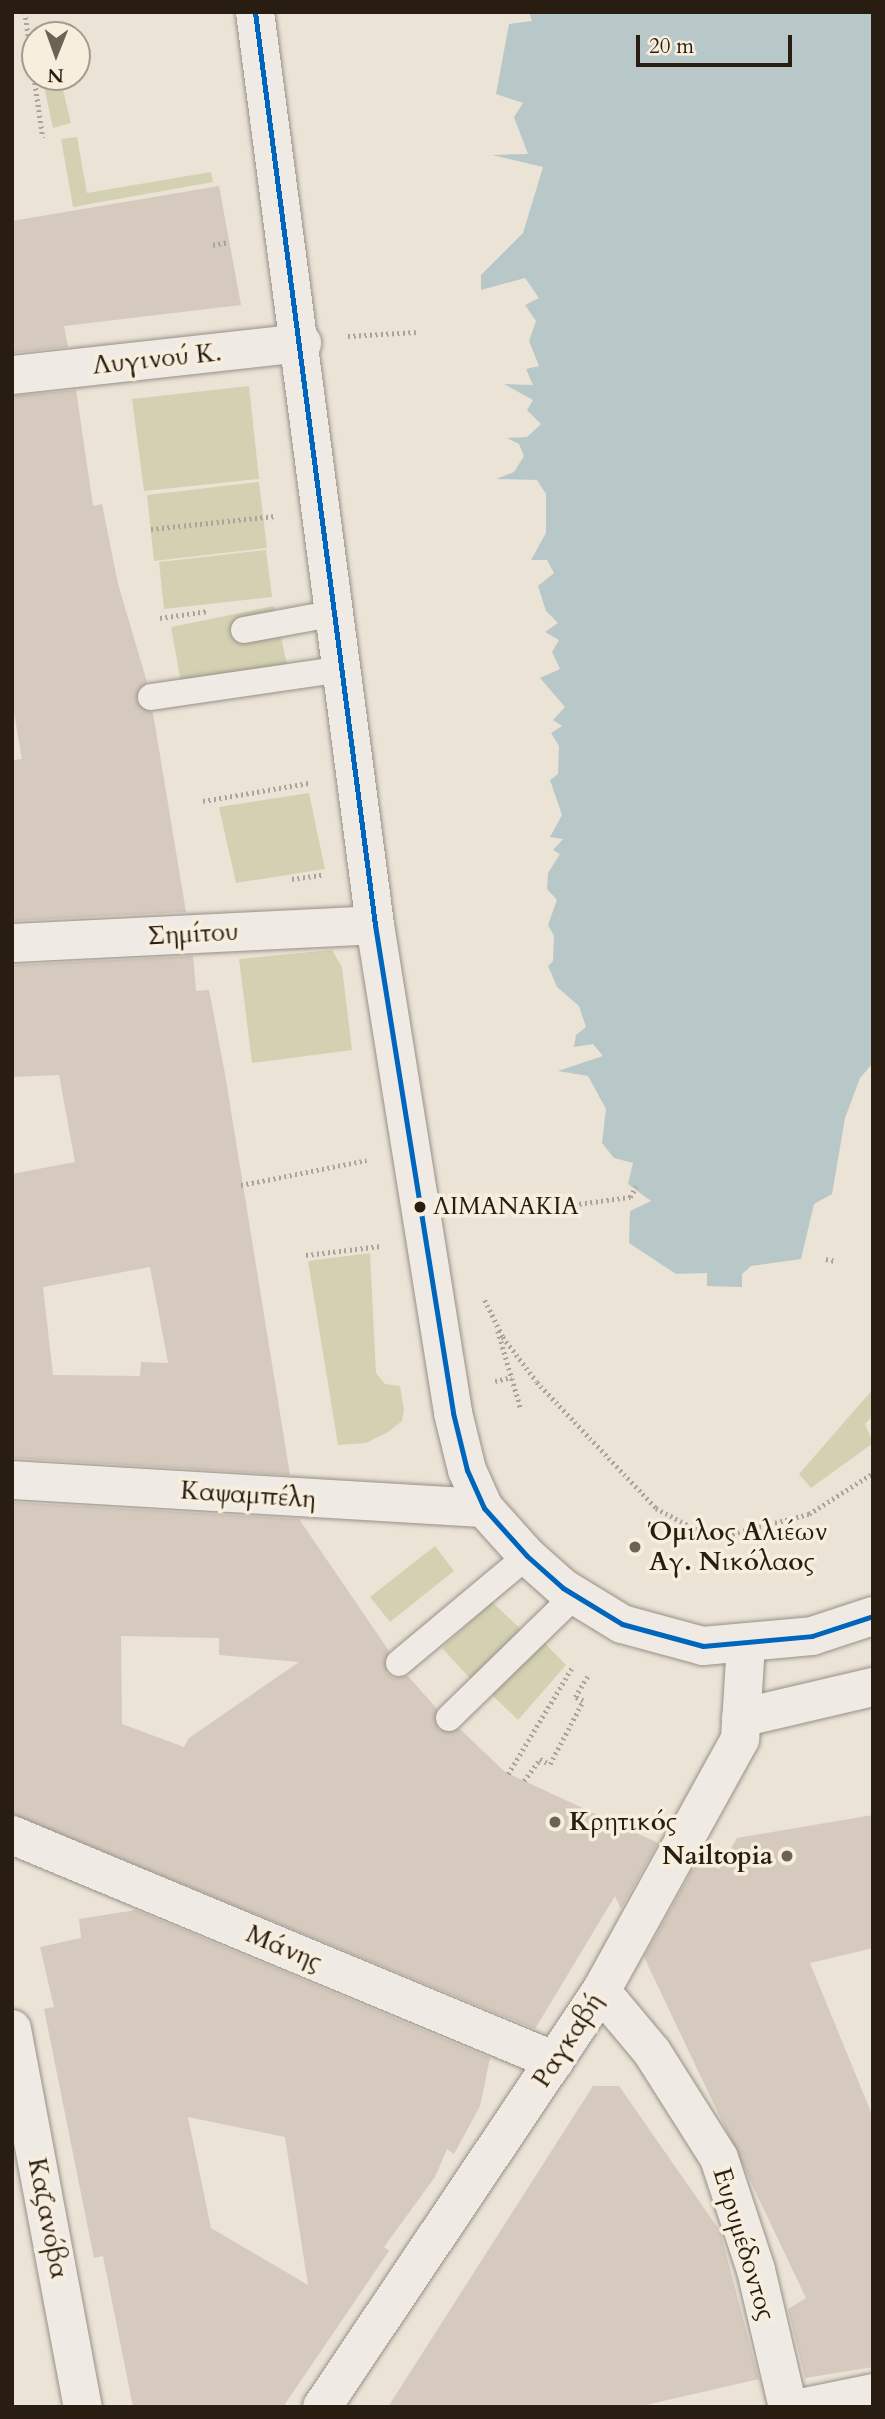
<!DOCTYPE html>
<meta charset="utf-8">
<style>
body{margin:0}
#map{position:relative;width:885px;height:2419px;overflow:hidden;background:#ebe3d6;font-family:Cardo,serif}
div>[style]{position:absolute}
.green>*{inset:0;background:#d4d1b2}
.water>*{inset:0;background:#b8c8c9}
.building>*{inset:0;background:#d6c9be}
.path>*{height:4.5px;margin-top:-2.25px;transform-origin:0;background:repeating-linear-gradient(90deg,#a9a49e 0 2px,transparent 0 5.5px)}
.roads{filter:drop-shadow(0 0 2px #979188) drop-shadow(0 0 2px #979188)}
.lane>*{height:26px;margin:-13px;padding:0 13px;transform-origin:13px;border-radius:13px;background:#efebe4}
.street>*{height:38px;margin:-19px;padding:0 19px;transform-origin:19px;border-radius:19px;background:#efebe4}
.secondary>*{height:38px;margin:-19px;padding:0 19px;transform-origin:19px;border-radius:19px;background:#efebe4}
.bus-1>*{height:5px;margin:-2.5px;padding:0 2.5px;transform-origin:2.5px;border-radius:2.5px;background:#0065bd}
.dots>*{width:19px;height:19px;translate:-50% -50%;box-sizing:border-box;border:4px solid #f8eede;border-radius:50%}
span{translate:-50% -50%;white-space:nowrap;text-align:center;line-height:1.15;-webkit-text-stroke:7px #f8eede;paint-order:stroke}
.bus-label{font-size:24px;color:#291c11}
.left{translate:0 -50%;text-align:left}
.street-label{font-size:26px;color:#291c11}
.poi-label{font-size:26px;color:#291c11;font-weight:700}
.right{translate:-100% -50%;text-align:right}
.frame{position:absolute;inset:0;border:14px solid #291c11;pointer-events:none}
.north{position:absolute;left:21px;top:21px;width:70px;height:70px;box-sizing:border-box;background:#f8eede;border:2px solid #a59a8c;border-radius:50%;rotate:181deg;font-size:19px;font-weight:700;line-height:28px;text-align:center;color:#291c11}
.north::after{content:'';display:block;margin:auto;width:24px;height:32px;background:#6d6256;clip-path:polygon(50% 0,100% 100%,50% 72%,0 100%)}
.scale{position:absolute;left:636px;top:35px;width:156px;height:32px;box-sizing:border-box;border:4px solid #291c11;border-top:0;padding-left:9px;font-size:21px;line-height:24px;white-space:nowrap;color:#291c11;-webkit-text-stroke:5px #f8eede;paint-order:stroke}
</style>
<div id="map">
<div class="green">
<i style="clip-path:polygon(42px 77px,60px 77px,71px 123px,53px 128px)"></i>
<i style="clip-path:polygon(77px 137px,87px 193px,211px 172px,213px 182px,73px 207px,61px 139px)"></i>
<i style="clip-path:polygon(249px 386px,259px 479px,144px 491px,132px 399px)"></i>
<i style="clip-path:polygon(259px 482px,267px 548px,154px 561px,147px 495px)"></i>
<i style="clip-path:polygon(266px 550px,272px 597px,164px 609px,159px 562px)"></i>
<i style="clip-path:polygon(274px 606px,288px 669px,182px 688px,171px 627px)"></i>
<i style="clip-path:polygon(309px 793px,325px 869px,236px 883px,219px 807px)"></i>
<i style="clip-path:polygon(332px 950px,342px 967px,352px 1050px,252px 1063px,239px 959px)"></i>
<i style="clip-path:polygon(370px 1253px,376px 1373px,385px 1384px,400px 1386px,404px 1410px,402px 1421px,388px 1432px,366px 1443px,338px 1445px,308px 1261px)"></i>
<i style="clip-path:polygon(873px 1389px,873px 1416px,865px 1424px,873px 1443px,811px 1488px,799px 1474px)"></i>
<i style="clip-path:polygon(435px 1546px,454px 1571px,390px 1622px,370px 1597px)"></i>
<i style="clip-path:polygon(492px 1602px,527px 1635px,477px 1686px,442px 1648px)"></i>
<i style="clip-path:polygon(539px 1637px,566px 1665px,518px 1720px,489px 1692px)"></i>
</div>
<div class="water">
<i style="clip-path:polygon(529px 12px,873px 12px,873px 1063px,860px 1078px,845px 1118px,832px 1194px,814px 1204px,801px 1259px,751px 1266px,742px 1274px,742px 1287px,707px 1286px,707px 1273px,676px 1274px,629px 1243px,630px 1211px,651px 1201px,628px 1184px,633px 1163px,614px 1158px,602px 1143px,606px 1109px,588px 1076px,558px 1071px,603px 1056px,593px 1044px,574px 1047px,576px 1035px,586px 1027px,579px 1006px,557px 987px,548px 966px,553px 961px,554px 936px,548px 925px,557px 900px,547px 889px,548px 873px,560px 854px,553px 850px,563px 839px,550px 837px,562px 815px,550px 780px,558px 774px,559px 746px,551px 733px,562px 726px,553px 720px,565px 707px,540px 678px,560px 669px,552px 652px,559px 640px,545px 632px,558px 623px,546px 611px,538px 586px,554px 573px,547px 560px,531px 560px,546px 533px,546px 494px,537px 480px,496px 479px,514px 472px,524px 456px,519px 444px,507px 438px,527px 437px,541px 424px,527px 410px,533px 400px,504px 384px,533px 385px,526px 369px,539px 366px,529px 341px,536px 321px,525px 305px,539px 298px,525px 278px,481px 290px,481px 275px,523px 233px,543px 167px,492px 155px,528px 154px,514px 117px,523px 103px,496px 94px,509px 24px,532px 21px)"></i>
</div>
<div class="building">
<i style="clip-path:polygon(219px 186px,241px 305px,64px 326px,68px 347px,12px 353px,12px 221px)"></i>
<i style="clip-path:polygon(76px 390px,93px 506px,102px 504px,118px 584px,147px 682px,136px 700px,153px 713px,186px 912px,12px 921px,12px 760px,22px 759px,12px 701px,12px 396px)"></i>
<i style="clip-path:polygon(evenodd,193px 956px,196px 991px,209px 990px,225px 1074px,290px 1475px,12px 1458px,12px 1174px,75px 1162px,59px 1075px,12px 1077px,12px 965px,193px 956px,150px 1267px,168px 1363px,141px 1362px,140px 1376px,53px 1375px,43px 1287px,150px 1267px)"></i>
<i style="clip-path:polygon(evenodd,12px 1502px,299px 1519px,389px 1651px,387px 1673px,394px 1678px,408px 1676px,437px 1709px,438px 1729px,460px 1729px,505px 1772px,658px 1843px,621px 1909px,615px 1896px,535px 2029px,12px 1814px,12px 1502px,121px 1636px,219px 1638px,219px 1655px,299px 1662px,189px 1738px,184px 1747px,122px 1724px,121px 1636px)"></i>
<i style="clip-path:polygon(873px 1815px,873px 1948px,810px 1963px,873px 2117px,873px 2367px,805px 2378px,788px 2309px,806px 2298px,644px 1957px,698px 1860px,719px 1869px,737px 1838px)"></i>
<i style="clip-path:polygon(evenodd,136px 1910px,490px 2058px,480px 2106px,454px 2154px,447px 2149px,435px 2177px,384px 2247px,389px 2251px,283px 2407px,133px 2407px,103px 2256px,94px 2258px,44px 2009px,54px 2007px,40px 1947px,81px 1938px,79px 1919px,136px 1910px,188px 2117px,285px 2137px,308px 2285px,211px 2228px,188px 2117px)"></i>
<i style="clip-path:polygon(593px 2086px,619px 2086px,720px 2231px,759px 2379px,637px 2407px,388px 2407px)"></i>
</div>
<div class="path">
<i style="left:25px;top:12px;width:127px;rotate:81.9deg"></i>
<i style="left:213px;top:245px;width:16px;rotate:-11deg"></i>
<i style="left:348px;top:336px;width:68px;rotate:-3.4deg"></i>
<i style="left:151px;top:529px;width:125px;rotate:-6deg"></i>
<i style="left:160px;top:618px;width:49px;rotate:-8.3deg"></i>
<i style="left:203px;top:801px;width:107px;rotate:-9.7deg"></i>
<i style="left:292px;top:879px;width:30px;rotate:-8deg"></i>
<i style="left:241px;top:1185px;width:128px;rotate:-11.2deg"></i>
<i style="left:563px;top:1206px;width:68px;rotate:-7.7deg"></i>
<i style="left:630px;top:1197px;width:12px;rotate:-59deg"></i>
<i style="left:306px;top:1255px;width:76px;rotate:-6.8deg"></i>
<i style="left:826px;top:1259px;width:9px;rotate:13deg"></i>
<i style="left:485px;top:1300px;width:41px;rotate:64.1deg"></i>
<i style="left:503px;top:1337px;width:56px;rotate:52.9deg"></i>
<i style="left:537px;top:1382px;width:173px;rotate:46.6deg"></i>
<i style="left:656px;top:1508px;width:44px;rotate:28.3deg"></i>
<i style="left:695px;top:1529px;width:33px;rotate:11deg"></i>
<i style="left:727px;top:1535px;width:85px;rotate:-14.4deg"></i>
<i style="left:809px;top:1514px;width:76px;rotate:-32.6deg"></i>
<i style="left:498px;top:1331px;width:81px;rotate:73.6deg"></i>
<i style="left:495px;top:1381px;width:17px;rotate:-13deg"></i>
<i style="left:508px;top:1774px;width:126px;rotate:-59deg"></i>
<i style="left:524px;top:1781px;width:27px;rotate:-54deg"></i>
<i style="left:540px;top:1759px;width:11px;rotate:27deg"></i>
<i style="left:550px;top:1764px;width:71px;rotate:-62.4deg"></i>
<i style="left:583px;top:1701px;width:9px;rotate:-153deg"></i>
<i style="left:575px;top:1697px;width:26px;rotate:-59deg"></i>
</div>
<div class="roads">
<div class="lane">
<i style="left:244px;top:630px;width:94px;rotate:-10.5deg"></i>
<i style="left:151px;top:697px;width:194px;rotate:-8.3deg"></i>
<i style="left:399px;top:1663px;width:167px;rotate:-39.9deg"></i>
<i style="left:449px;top:1718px;width:176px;rotate:-44.3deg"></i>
</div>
<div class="street">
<i style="left:12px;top:375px;width:292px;rotate:-6.3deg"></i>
<i style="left:12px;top:943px;width:363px;rotate:-2.8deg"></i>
<i style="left:12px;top:1480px;width:473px;rotate:3.4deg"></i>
<i style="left:741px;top:1718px;width:136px;rotate:-13.2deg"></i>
<i style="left:12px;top:1835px;width:588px;rotate:22.6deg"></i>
<i style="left:601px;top:1991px;width:80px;rotate:50.1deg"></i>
<i style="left:652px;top:2052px;width:125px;rotate:57.7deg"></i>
<i style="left:719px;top:2158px;width:118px;rotate:71.7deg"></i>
<i style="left:756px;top:2270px;width:141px;rotate:76.9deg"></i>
<i style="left:12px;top:2029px;width:385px;rotate:79.4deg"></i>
<i style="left:322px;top:2407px;width:501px;rotate:-56.15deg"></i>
<i style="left:601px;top:1991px;width:288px;rotate:-61.1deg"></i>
<i style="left:740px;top:1739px;width:95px;rotate:-86.4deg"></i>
<i style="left:805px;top:2407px;width:69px;rotate:-11.6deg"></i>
</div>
<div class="secondary">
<i style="left:255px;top:12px;width:921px;rotate:82.51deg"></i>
<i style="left:375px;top:925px;width:494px;rotate:80.9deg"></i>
<i style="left:453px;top:1413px;width:59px;rotate:76.2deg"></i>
<i style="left:467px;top:1470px;width:42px;rotate:65.9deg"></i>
<i style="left:484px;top:1508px;width:64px;rotate:48.1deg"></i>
<i style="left:527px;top:1556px;width:48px;rotate:41.6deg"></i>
<i style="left:563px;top:1588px;width:69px;rotate:31.4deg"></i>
<i style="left:622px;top:1624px;width:84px;rotate:15.2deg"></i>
<i style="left:703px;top:1646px;width:109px;rotate:-5.2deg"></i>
<i style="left:812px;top:1636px;width:64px;rotate:-18.2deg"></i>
</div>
</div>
<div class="bus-1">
<i style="left:255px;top:12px;width:921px;rotate:82.51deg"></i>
<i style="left:375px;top:925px;width:494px;rotate:80.9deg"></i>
<i style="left:453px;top:1413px;width:59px;rotate:76.2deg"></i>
<i style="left:467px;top:1470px;width:42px;rotate:65.9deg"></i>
<i style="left:484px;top:1508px;width:64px;rotate:48.1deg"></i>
<i style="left:527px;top:1556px;width:48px;rotate:41.6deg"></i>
<i style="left:563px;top:1588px;width:69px;rotate:31.4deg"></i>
<i style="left:622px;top:1624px;width:84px;rotate:15.2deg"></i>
<i style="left:703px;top:1646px;width:109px;rotate:-5.2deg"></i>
<i style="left:812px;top:1636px;width:64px;rotate:-18.2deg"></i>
</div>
<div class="dots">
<i style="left:420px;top:1207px;background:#291c11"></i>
<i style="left:635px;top:1547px;background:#6d6256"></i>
<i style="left:555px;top:1822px;background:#6d6256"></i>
<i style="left:787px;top:1856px;background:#6d6256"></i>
</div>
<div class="bus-label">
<span class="left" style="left:433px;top:1207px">ΛΙΜΑΝΑΚΙΑ</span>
</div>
<div class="street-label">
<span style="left:157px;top:359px;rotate:-6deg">Λυγινού Κ.</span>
<span style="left:193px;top:934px;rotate:-3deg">Σημίτου</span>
<span style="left:248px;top:1495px;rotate:4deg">Καψαμπέλη</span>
<span style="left:284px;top:1948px;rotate:23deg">Μάνης</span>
<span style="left:568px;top:2040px;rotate:-57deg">Ραγκαβή</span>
<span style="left:48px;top:2218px;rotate:79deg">Καζανόβα</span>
<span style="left:744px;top:2244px;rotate:73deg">Ευρυμέδοντος</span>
</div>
<div class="poi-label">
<span class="left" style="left:649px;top:1547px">Όμιλος Αλιέων<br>Αγ. Νικόλαος</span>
<span class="left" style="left:569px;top:1822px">Κρητικός</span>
<span class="right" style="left:773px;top:1856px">Nailtopia</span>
</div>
<div class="frame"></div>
<div class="north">N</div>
<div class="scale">20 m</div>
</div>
